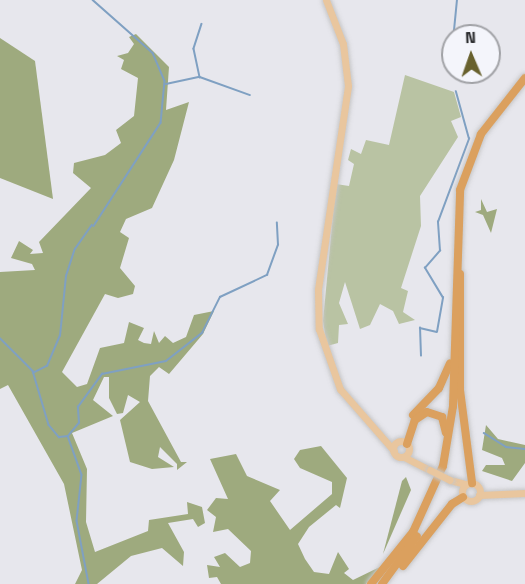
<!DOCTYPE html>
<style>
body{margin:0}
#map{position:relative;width:525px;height:584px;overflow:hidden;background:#e7e7ed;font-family:"Space Grotesk",sans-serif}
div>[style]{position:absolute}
.green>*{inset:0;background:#b9c3a3}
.forest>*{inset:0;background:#9eaa7e}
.stream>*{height:1.5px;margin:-0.75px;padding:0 0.75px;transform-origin:0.75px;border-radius:0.75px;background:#7fa0c2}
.roads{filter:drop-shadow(0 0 2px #c6c6c7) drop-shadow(0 0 2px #c6c6c7)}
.major>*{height:7px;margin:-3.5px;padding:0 3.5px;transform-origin:3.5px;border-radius:3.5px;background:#e9c69e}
.major>.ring{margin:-3.5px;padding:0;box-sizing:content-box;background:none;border:7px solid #e9c69e;border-radius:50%}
.highway>*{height:8px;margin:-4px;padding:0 4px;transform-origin:4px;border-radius:4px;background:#dba05e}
.bridges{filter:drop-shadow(0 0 2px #c6c6c7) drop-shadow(0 0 2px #c6c6c7)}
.major-bridge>*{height:7px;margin:-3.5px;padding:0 3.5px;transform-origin:3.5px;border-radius:3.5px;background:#e9c69e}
span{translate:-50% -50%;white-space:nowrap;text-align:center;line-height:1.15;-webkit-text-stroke:5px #f4f5fb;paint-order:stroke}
.north{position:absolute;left:441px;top:24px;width:60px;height:60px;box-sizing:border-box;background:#f4f5fb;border:2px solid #a1a2a6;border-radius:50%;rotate:358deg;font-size:16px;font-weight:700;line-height:24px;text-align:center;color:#242527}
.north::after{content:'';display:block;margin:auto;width:21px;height:27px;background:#68612e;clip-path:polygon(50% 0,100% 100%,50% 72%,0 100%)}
</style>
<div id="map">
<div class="green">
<i style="clip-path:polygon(405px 75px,454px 92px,461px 117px,451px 121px,458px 137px,420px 196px,421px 226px,401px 288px,408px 291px,403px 312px,415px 320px,399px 324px,393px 311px,380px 304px,370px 325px,360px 329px,345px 282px,339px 303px,348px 324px,339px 325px,338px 343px,327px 346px,323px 321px,336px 184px,349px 186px,354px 164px,348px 160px,351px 149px,361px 154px,366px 140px,389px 145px)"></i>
</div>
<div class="forest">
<i style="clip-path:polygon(136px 34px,169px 67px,166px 110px,189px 102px,174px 160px,152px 208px,126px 219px,120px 232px,129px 238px,120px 268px,135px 286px,133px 294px,118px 298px,105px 294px,62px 372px,77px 387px,87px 384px,100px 348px,124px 343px,129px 322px,144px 328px,138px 340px,144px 343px,151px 344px,154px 331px,159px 343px,165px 336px,173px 343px,186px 337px,194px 315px,214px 311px,203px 334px,169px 374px,159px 367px,150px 376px,148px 401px,181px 462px,187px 462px,177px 470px,177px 464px,160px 447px,158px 457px,174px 467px,152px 469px,130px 462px,120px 420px,140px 402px,128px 395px,123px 413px,117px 414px,109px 398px,109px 377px,104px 377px,93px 400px,113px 416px,72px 433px,87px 469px,86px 522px,95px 552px,148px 531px,149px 520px,188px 514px,187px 502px,202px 507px,205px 523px,198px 527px,193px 519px,168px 523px,184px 552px,183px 566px,162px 548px,131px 556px,97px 584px,75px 584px,82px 570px,64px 484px,8px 385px,0 389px,0 272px,35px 270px,32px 264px,11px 258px,19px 241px,33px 250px,30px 254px,43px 253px,39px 242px,91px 188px,73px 173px,74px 163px,105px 155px,121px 143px,116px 130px,134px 116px,138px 78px,121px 69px,124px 60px,117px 56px,128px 53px,134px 44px,129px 37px)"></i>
<i style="clip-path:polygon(0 38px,35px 61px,53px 199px,0 178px)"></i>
<i style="clip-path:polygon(481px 199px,487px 212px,497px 209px,491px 233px,483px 215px,475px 212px,481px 210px)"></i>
<i style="clip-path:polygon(486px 425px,498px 439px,525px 445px,525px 463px,512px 481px,482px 471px,486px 465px,505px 465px,502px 458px,482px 450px)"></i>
<i style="clip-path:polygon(321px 446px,347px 478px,340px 508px,336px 505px,309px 527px,298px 544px,305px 559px,314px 572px,329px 574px,338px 552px,349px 569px,344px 573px,353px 580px,386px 564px,380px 571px,366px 584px,221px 584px,217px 577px,209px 578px,207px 565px,220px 567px,214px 557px,225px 553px,240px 567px,250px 563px,251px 551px,228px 529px,213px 532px,216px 517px,207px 510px,216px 498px,228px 499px,210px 459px,236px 454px,247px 476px,280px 490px,270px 501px,290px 530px,332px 494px,332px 482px,300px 468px,294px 459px,300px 450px)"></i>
<i style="clip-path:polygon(406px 477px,411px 490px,383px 554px,402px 481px)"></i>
</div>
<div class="stream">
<i style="left:93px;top:0;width:80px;rotate:41.5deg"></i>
<i style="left:153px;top:53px;width:30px;rotate:67deg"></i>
<i style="left:165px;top:81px;width:42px;rotate:95.4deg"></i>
<i style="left:161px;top:123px;width:123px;rotate:123deg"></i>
<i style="left:202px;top:24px;width:26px;rotate:108deg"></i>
<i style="left:194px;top:49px;width:29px;rotate:78deg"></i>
<i style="left:200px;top:77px;width:53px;rotate:19.8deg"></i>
<i style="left:451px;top:61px;width:61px;rotate:-84.4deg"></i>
<i style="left:166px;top:84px;width:34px;rotate:-12deg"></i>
<i style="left:0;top:338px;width:47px;rotate:45deg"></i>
<i style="left:33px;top:371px;width:56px;rotate:73.5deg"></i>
<i style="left:49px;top:425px;width:16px;rotate:50deg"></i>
<i style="left:59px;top:437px;width:9px;rotate:-6deg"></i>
<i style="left:68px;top:436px;width:17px;rotate:-50deg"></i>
<i style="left:79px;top:423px;width:16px;rotate:-94deg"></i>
<i style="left:78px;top:407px;width:41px;rotate:-54deg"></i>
<i style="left:102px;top:374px;width:65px;rotate:-11.5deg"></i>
<i style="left:166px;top:361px;width:46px;rotate:-37.9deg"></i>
<i style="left:202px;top:333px;width:40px;rotate:-63.4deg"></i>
<i style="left:220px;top:297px;width:52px;rotate:-25.1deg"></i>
<i style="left:267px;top:275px;width:32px;rotate:-70deg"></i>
<i style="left:278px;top:245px;width:22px;rotate:-93deg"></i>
<i style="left:421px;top:356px;width:28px;rotate:-92deg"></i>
<i style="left:420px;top:328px;width:17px;rotate:13deg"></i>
<i style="left:437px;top:332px;width:35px;rotate:-80deg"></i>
<i style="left:443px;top:298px;width:35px;rotate:-121deg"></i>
<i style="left:425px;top:268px;width:23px;rotate:-49deg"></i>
<i style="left:440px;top:251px;width:29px;rotate:-94deg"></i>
<i style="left:438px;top:222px;width:89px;rotate:-69.5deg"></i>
<i style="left:469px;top:139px;width:49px;rotate:-105.5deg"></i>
<i style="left:33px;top:373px;width:16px;rotate:-27deg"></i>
<i style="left:47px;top:366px;width:33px;rotate:-67deg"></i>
<i style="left:60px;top:336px;width:60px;rotate:-84.3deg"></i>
<i style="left:66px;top:276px;width:28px;rotate:-72deg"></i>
<i style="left:75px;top:249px;width:29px;rotate:-55deg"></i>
<i style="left:484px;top:433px;width:26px;rotate:32deg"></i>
<i style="left:506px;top:447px;width:19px;rotate:6deg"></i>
<i style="left:68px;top:436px;width:41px;rotate:70.3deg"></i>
<i style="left:82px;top:475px;width:46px;rotate:96.2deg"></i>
<i style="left:77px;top:521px;width:64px;rotate:79.2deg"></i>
</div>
<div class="roads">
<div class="major">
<i style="left:326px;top:0;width:47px;rotate:68.9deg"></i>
<i style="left:343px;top:44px;width:42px;rotate:83.2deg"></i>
<i style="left:348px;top:86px;width:206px;rotate:98.4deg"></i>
<i style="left:318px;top:290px;width:39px;rotate:89deg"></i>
<i style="left:319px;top:329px;width:64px;rotate:70.7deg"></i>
<i style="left:340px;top:389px;width:82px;rotate:48.9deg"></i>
<i class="ring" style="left:393px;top:441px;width:9px;height:9px"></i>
<i style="left:404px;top:457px;width:29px;rotate:27deg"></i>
<i style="left:450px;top:480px;width:16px;rotate:15deg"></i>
<i class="ring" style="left:462px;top:483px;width:11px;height:11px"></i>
<i style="left:479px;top:495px;width:46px;rotate:-2.5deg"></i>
</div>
<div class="highway">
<i style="left:460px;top:274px;width:116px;rotate:90deg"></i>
<i style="left:460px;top:390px;width:94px;rotate:82.6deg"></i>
<i style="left:413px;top:415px;width:37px;rotate:-46deg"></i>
<i style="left:439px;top:388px;width:27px;rotate:-66deg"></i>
<i style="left:407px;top:444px;width:25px;rotate:-72deg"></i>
<i style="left:415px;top:420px;width:14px;rotate:-34deg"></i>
<i style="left:427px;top:412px;width:16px;rotate:18deg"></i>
<i style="left:442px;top:417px;width:16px;rotate:76deg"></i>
<i style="left:403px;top:566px;width:79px;rotate:-51.7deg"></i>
<i style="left:452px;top:504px;width:13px;rotate:-32deg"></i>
<i style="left:371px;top:584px;width:67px;rotate:-51.1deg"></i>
<i style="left:413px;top:532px;width:72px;rotate:-65.6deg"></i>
<i style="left:443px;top:466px;width:61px;rotate:-80.5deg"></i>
<i style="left:453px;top:406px;width:216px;rotate:-88.1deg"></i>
<i style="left:460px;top:190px;width:60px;rotate:-69.4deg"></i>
<i style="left:481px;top:134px;width:71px;rotate:-51.8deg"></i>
<i style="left:382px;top:584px;width:59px;rotate:-53.9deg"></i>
</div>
</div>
<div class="bridges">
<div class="major-bridge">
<i style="left:430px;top:470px;width:22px;rotate:27deg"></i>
</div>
</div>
<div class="north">N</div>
</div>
